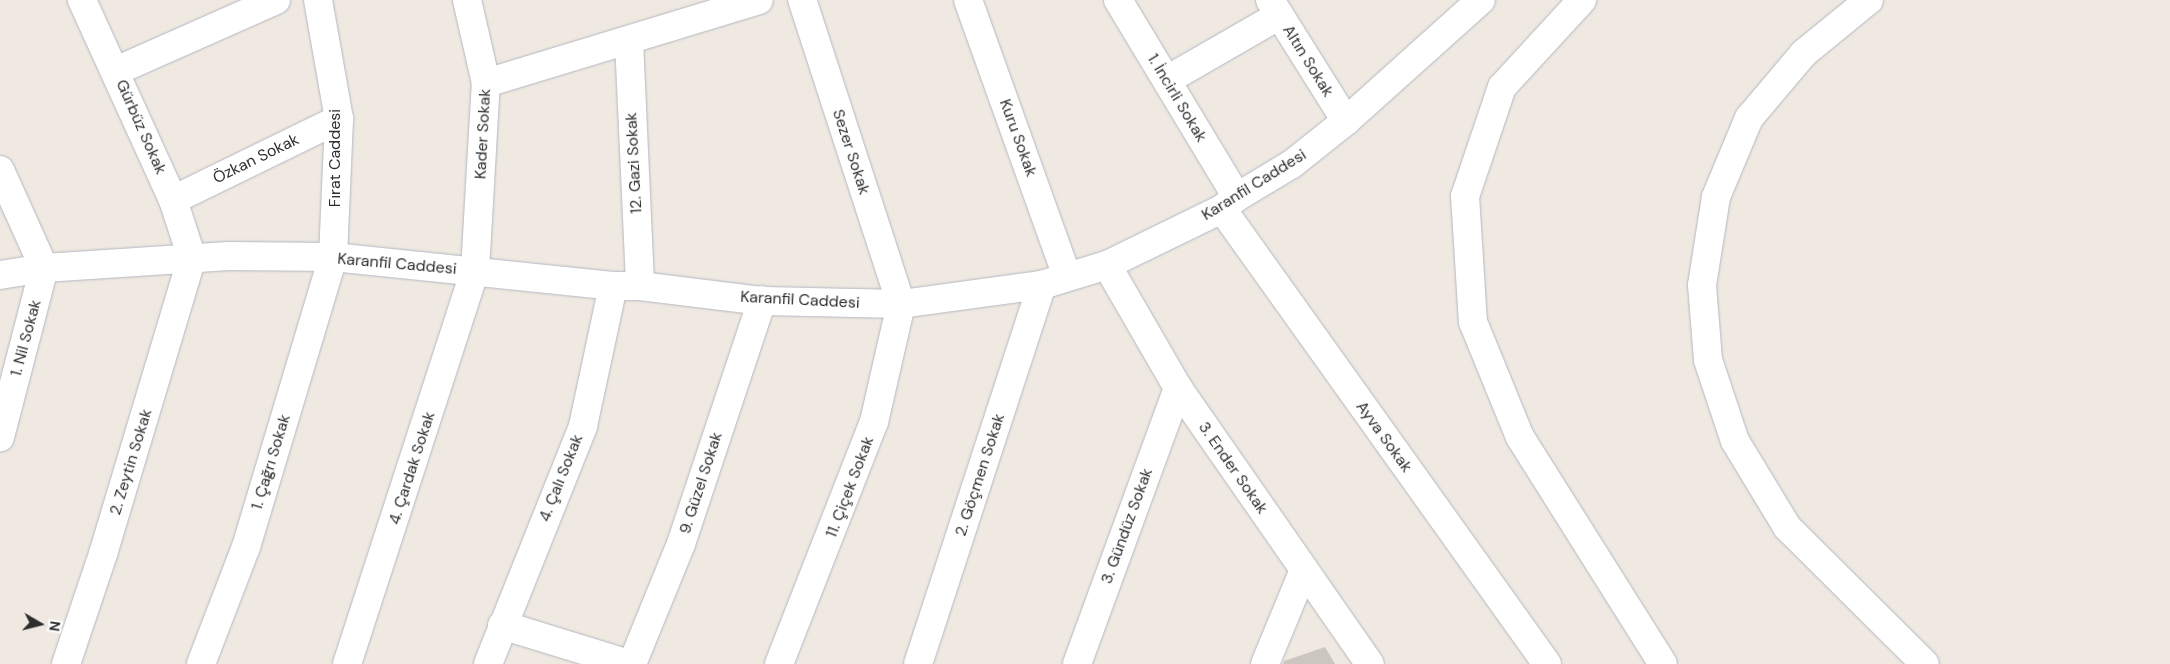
<!DOCTYPE html>
<meta charset="utf-8">
<style>
body{margin:0}
#map{position:relative;width:2170px;height:664px;overflow:hidden;background:#efe9e1;font-family:"DM Sans",sans-serif}
div>[style]{position:absolute}
.building>*{inset:0;background:#cbc7bf}
.roads{filter:drop-shadow(0 0 1px #b4b7c1) drop-shadow(0 0 1px #b4b7c1)}
.minor>*{height:28px;margin:-14px;padding:0 14px;transform-origin:14px;border-radius:14px;background:#fff}
span{translate:-50% -50%;white-space:nowrap;text-align:center;line-height:1.15;-webkit-text-stroke:4px #fff;paint-order:stroke}
.street-label{font-size:16px;color:#2e2e2e}
.north{position:absolute;left:15px;top:599px;width:50px;height:50px;-webkit-text-stroke:4px #fff;paint-order:stroke;rotate:98deg;font-size:14px;font-weight:700;line-height:20px;text-align:center;color:#2e2e2e}
.north::after{content:'';display:block;margin:auto;width:18px;height:22px;background:#2e2e2e;clip-path:polygon(50% 0,100% 100%,50% 72%,0 100%)}
</style>
<div id="map">
<div class="building">
<i style="clip-path:polygon(1325px 647px,1335px 664px,1283px 664px,1284px 661px)"></i>
</div>
<div class="roads">
<div class="minor">
<i style="left:968px;top:0;width:293px;rotate:70.3deg"></i>
<i style="left:1118px;top:0;width:230px;rotate:58.9deg"></i>
<i style="left:1270px;top:0;width:143px;rotate:57.9deg"></i>
<i style="left:1582px;top:0;width:118px;rotate:132.6deg"></i>
<i style="left:1502px;top:87px;width:115px;rotate:108.7deg"></i>
<i style="left:1465px;top:196px;width:126px;rotate:86.4deg"></i>
<i style="left:1473px;top:322px;width:124px;rotate:67.8deg"></i>
<i style="left:1520px;top:437px;width:268px;rotate:57.8deg"></i>
<i style="left:1869px;top:0;width:84px;rotate:140.8deg"></i>
<i style="left:1804px;top:53px;width:85px;rotate:130.2deg"></i>
<i style="left:1749px;top:118px;width:86px;rotate:112.7deg"></i>
<i style="left:1716px;top:197px;width:89px;rotate:99deg"></i>
<i style="left:1702px;top:285px;width:75px;rotate:85.4deg"></i>
<i style="left:1708px;top:360px;width:85px;rotate:71.6deg"></i>
<i style="left:1735px;top:441px;width:100px;rotate:58.8deg"></i>
<i style="left:1787px;top:527px;width:194px;rotate:44.8deg"></i>
<i style="left:629px;top:41px;width:245px;rotate:87.4deg"></i>
<i style="left:116px;top:71px;width:175px;rotate:-23.9deg"></i>
<i style="left:1167px;top:80px;width:130px;rotate:-29.9deg"></i>
<i style="left:486px;top:83px;width:285px;rotate:-16.9deg"></i>
<i style="left:0;top:170px;width:107px;rotate:65.8deg"></i>
<i style="left:44px;top:268px;width:175px;rotate:104.6deg"></i>
<i style="left:173px;top:200px;width:185px;rotate:-26deg"></i>
<i style="left:1222px;top:209px;width:559px;rotate:54.46deg"></i>
<i style="left:1107px;top:265px;width:142px;rotate:60deg"></i>
<i style="left:1178px;top:388px;width:336px;rotate:55.2deg"></i>
<i style="left:0;top:275px;width:45px;rotate:-9deg"></i>
<i style="left:44px;top:268px;width:185px;rotate:-3.7deg"></i>
<i style="left:229px;top:256px;width:104px;rotate:0.6deg"></i>
<i style="left:333px;top:257px;width:281px;rotate:5.9deg"></i>
<i style="left:613px;top:286px;width:27px"></i>
<i style="left:640px;top:286px;width:124px;rotate:7deg"></i>
<i style="left:763px;top:301px;width:138px;rotate:1.2deg"></i>
<i style="left:901px;top:304px;width:142px;rotate:-7.7deg"></i>
<i style="left:1042px;top:285px;width:68px;rotate:-17.1deg"></i>
<i style="left:1107px;top:265px;width:128px;rotate:-26deg"></i>
<i style="left:1222px;top:209px;width:19px;rotate:-39deg"></i>
<i style="left:1237px;top:197px;width:64px;rotate:-31deg"></i>
<i style="left:1292px;top:164px;width:69px;rotate:-38.5deg"></i>
<i style="left:1346px;top:121px;width:181px;rotate:-41.9deg"></i>
<i style="left:502px;top:625px;width:133px;rotate:17.1deg"></i>
<i style="left:66px;top:664px;width:116px;rotate:-71.4deg"></i>
<i style="left:103px;top:554px;width:309px;rotate:-73.3deg"></i>
<i style="left:192px;top:258px;width:61px;rotate:-108.1deg"></i>
<i style="left:173px;top:200px;width:220px;rotate:-114.5deg"></i>
<i style="left:201px;top:664px;width:125px;rotate:-69deg"></i>
<i style="left:246px;top:547px;width:303px;rotate:-73.3deg"></i>
<i style="left:333px;top:257px;width:138px;rotate:-87.5deg"></i>
<i style="left:339px;top:119px;width:121px;rotate:-100deg"></i>
<i style="left:347px;top:664px;width:413px;rotate:-72deg"></i>
<i style="left:475px;top:271px;width:188px;rotate:-86.7deg"></i>
<i style="left:486px;top:83px;width:85px;rotate:-102.9deg"></i>
<i style="left:488px;top:664px;width:256px;rotate:-68.2deg"></i>
<i style="left:583px;top:426px;width:143px;rotate:-77.9deg"></i>
<i style="left:632px;top:664px;width:130px;rotate:-67.8deg"></i>
<i style="left:681px;top:544px;width:257px;rotate:-71.6deg"></i>
<i style="left:779px;top:664px;width:260px;rotate:-68.6deg"></i>
<i style="left:874px;top:422px;width:121px;rotate:-77.1deg"></i>
<i style="left:901px;top:304px;width:320px;rotate:-108deg"></i>
<i style="left:918px;top:664px;width:399px;rotate:-71.9deg"></i>
<i style="left:1077px;top:664px;width:294px;rotate:-69.9deg"></i>
<i style="left:1265px;top:664px;width:102px;rotate:-67.5deg"></i>
</div>
</div>
<div class="street-label">
<span style="left:1308px;top:61px;rotate:58deg">Altın Sokak</span>
<span style="left:1177px;top:98px;rotate:59deg">1. İncirli Sokak</span>
<span style="left:141px;top:127px;rotate:66deg">Gürbüz Sokak</span>
<span style="left:483px;top:134px;rotate:-87deg">Kader Sokak</span>
<span style="left:1018px;top:138px;rotate:70deg">Kuru Sokak</span>
<span style="left:851px;top:152px;rotate:72deg">Sezer Sokak</span>
<span style="left:335px;top:158px;rotate:-90deg">Fırat Caddesi</span>
<span style="left:256px;top:159px;rotate:-26deg">Özkan Sokak</span>
<span style="left:634px;top:163px;rotate:-93deg">12. Gazi Sokak</span>
<span style="left:1254px;top:185px;rotate:-32deg">Karanfil Caddesi</span>
<span style="left:397px;top:264px;rotate:5deg">Karanfil Caddesi</span>
<span style="left:800px;top:300px;rotate:3deg">Karanfil Caddesi</span>
<span style="left:26px;top:338px;rotate:-75deg">1. Nil Sokak</span>
<span style="left:1384px;top:437px;rotate:54deg">Ayva Sokak</span>
<span style="left:131px;top:462px;rotate:-73deg">2. Zeytin Sokak</span>
<span style="left:271px;top:462px;rotate:-73deg">1. Çağrı Sokak</span>
<span style="left:412px;top:468px;rotate:-72deg">4. Çardak Sokak</span>
<span style="left:1233px;top:468px;rotate:55deg">3. Ender Sokak</span>
<span style="left:980px;top:475px;rotate:-72deg">2. Göçmen Sokak</span>
<span style="left:561px;top:478px;rotate:-68deg">4. Çalı Sokak</span>
<span style="left:701px;top:483px;rotate:-72deg">9. Güzel Sokak</span>
<span style="left:850px;top:487px;rotate:-69deg">11. Çiçek Sokak</span>
<span style="left:1127px;top:526px;rotate:-70deg">3. Gündüz Sokak</span>
</div>
<div class="north">N</div>
</div>
